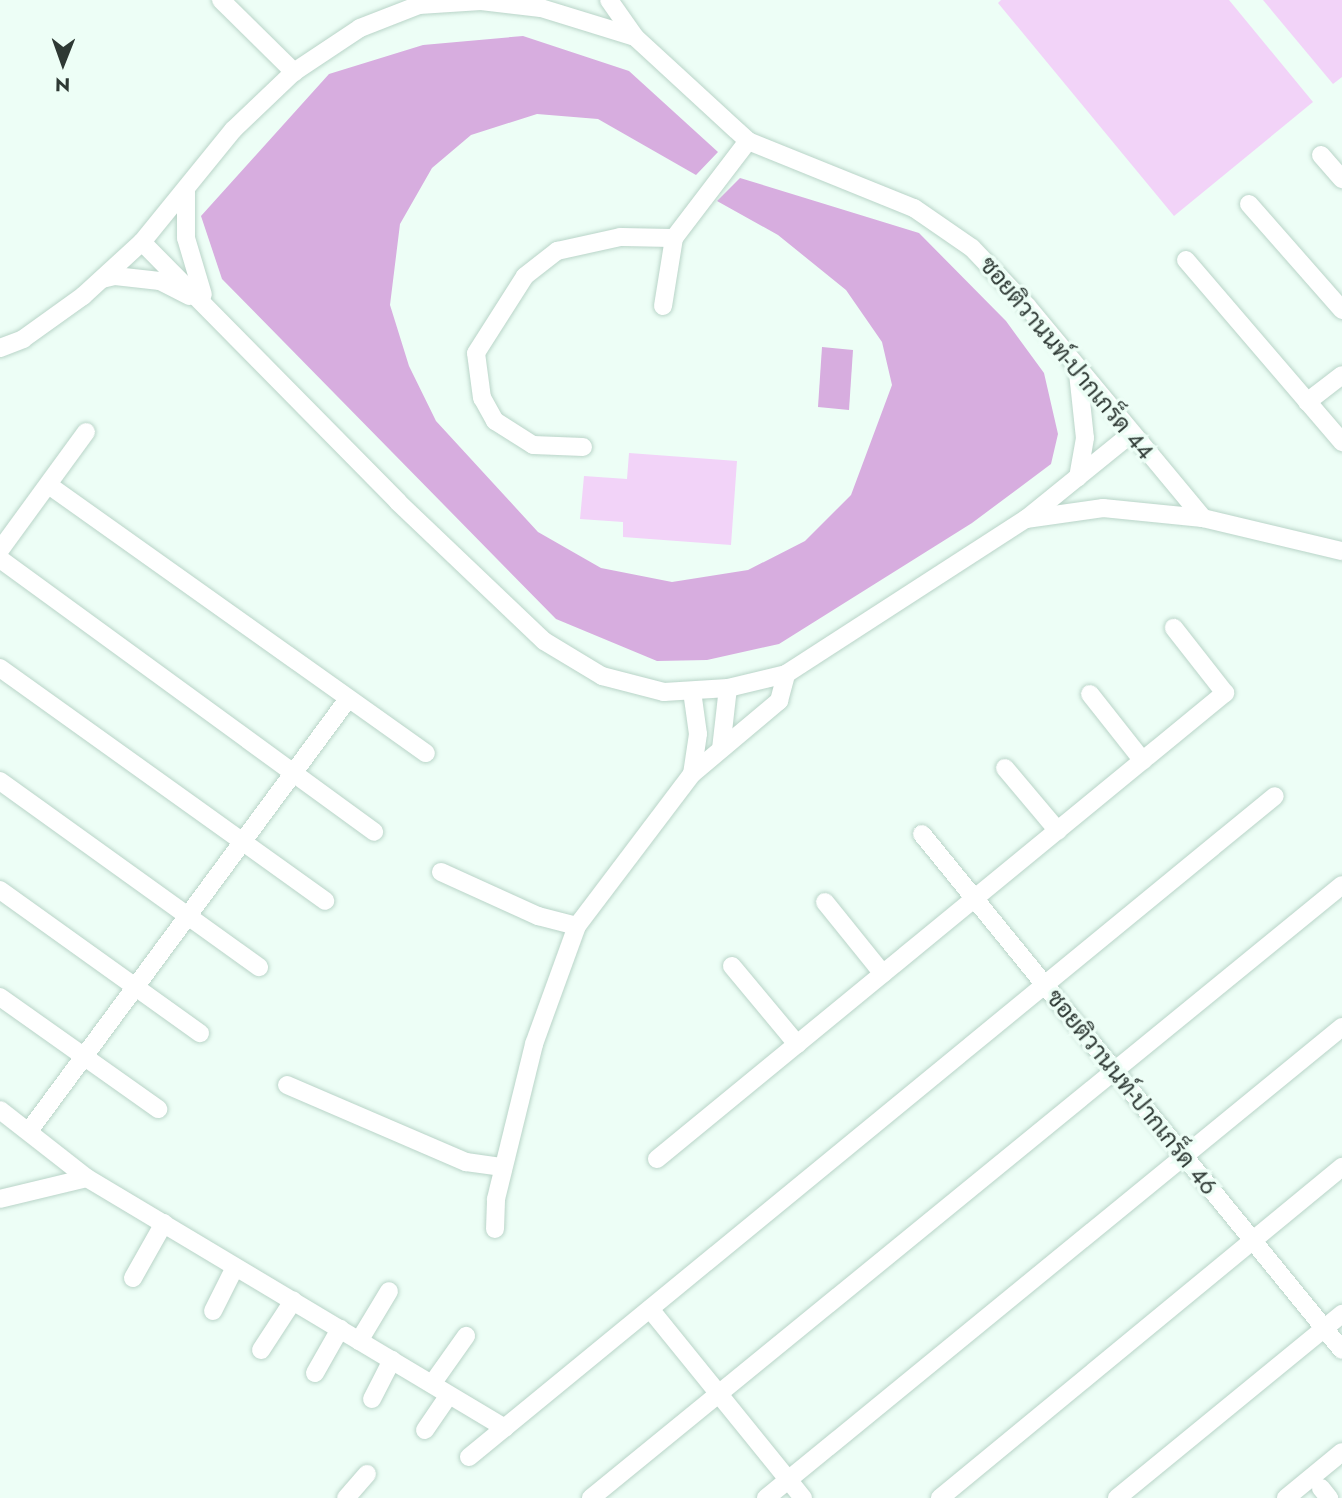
<!DOCTYPE html>
<meta charset="utf-8">
<style>
body{margin:0}
#map{position:relative;width:1342px;height:1498px;overflow:hidden;background:#edfef6;font-family:Jost,Sarabun,sans-serif}
div>[style]{position:absolute}
.green>*{inset:0;background:#f2d3f8}
.water>*{inset:0;background:#d7addf}
.roads{filter:drop-shadow(0 0 2px #b9d4c8) drop-shadow(0 0 2px #b9d4c8)}
.street>*{height:18px;margin:-9px;padding:0 9px;transform-origin:9px;border-radius:9px;background:#fff}
span{translate:-50% -50%;white-space:nowrap;text-align:center;line-height:1.15;-webkit-text-stroke:7px #edfef6;paint-order:stroke}
.street-label{font-size:24px;color:#2e3934}
.north{position:absolute;left:28px;top:28px;width:70px;height:70px;-webkit-text-stroke:5px #edfef6;paint-order:stroke;rotate:181deg;font-size:19px;font-weight:700;line-height:28px;text-align:center;color:#2e3934}
.north::after{content:'';display:block;margin:auto;width:24px;height:32px;background:#2e3934;clip-path:polygon(50% 0,100% 100%,50% 72%,0 100%)}
</style>
<div id="map">
<div class="green">
<i style="clip-path:polygon(1001px 0,1229px 0,1313px 102px,1174px 216px,998px 3px)"></i>
<i style="clip-path:polygon(1263px 0,1342px 0,1342px 77px,1333px 84px)"></i>
<i style="clip-path:polygon(629px 453px,737px 461px,731px 545px,623px 537px,623px 522px,580px 519px,584px 476px,627px 479px)"></i>
</div>
<div class="water">
<i style="clip-path:polygon(523px 36px,629px 71px,718px 152px,696px 175px,598px 119px,537px 114px,471px 135px,432px 168px,400px 224px,390px 305px,409px 366px,436px 421px,538px 532px,601px 568px,672px 582px,748px 570px,805px 541px,851px 495px,892px 385px,882px 342px,846px 290px,778px 235px,717px 201px,740px 178px,919px 233px,1006px 321px,1044px 373px,1058px 434px,1051px 464px,972px 523px,779px 644px,707px 660px,657px 661px,556px 619px,222px 279px,201px 216px,329px 74px,423px 45px)"></i>
<i style="clip-path:polygon(822px 347px,853px 350px,849px 410px,818px 407px)"></i>
</div>
<div class="roads">
<div class="street">
<i style="left:221px;top:0;width:103px;rotate:44.6deg"></i>
<i style="left:609px;top:0;width:45px;rotate:54.9deg"></i>
<i style="left:1321px;top:155px;width:32px;rotate:49deg"></i>
<i style="left:186px;top:190px;width:48px;rotate:90deg"></i>
<i style="left:186px;top:238px;width:59px;rotate:73.4deg"></i>
<i style="left:1249px;top:204px;width:141px;rotate:48.7deg"></i>
<i style="left:142px;top:242px;width:365px;rotate:45.4deg"></i>
<i style="left:398px;top:502px;width:202px;rotate:43.6deg"></i>
<i style="left:544px;top:641px;width:68px;rotate:31.1deg"></i>
<i style="left:602px;top:676px;width:64px;rotate:14.5deg"></i>
<i style="left:664px;top:692px;width:64px;rotate:-3.6deg"></i>
<i style="left:728px;top:688px;width:60px;rotate:-13.6deg"></i>
<i style="left:786px;top:674px;width:286px;rotate:-32.9deg"></i>
<i style="left:1026px;top:519px;width:78px;rotate:-8.1deg"></i>
<i style="left:1103px;top:508px;width:100px;rotate:5.7deg"></i>
<i style="left:1186px;top:260px;width:240px;rotate:49.4deg"></i>
<i style="left:102px;top:279px;width:13px;rotate:-13deg"></i>
<i style="left:115px;top:276px;width:45px;rotate:6.3deg"></i>
<i style="left:160px;top:281px;width:33px;rotate:27deg"></i>
<i style="left:663px;top:306px;width:69px;rotate:-80.8deg"></i>
<i style="left:674px;top:238px;width:122px;rotate:-52.7deg"></i>
<i style="left:0;top:348px;width:25px;rotate:-21deg"></i>
<i style="left:23px;top:339px;width:74px;rotate:-35.6deg"></i>
<i style="left:83px;top:296px;width:80px;rotate:-42.5deg"></i>
<i style="left:142px;top:242px;width:144px;rotate:-50.9deg"></i>
<i style="left:233px;top:130px;width:84px;rotate:-43.6deg"></i>
<i style="left:294px;top:72px;width:79px;rotate:-33.7deg"></i>
<i style="left:360px;top:28px;width:63px;rotate:-21.3deg"></i>
<i style="left:419px;top:5px;width:62px;rotate:-3.7deg"></i>
<i style="left:481px;top:1px;width:60px;rotate:6.7deg"></i>
<i style="left:541px;top:8px;width:98px;rotate:17.1deg"></i>
<i style="left:635px;top:37px;width:154px;rotate:42.6deg"></i>
<i style="left:748px;top:141px;width:179px;rotate:22deg"></i>
<i style="left:914px;top:208px;width:70px;rotate:34.6deg"></i>
<i style="left:972px;top:248px;width:80px;rotate:46.5deg"></i>
<i style="left:1027px;top:306px;width:276px;rotate:50.3deg"></i>
<i style="left:1203px;top:518px;width:143px;rotate:13.4deg"></i>
<i style="left:1078px;top:373px;width:65px;rotate:83.9deg"></i>
<i style="left:1085px;top:438px;width:40px;rotate:100deg"></i>
<i style="left:1307px;top:402px;width:44px;rotate:-37.6deg"></i>
<i style="left:583px;top:447px;width:50px;rotate:-177.7deg"></i>
<i style="left:533px;top:445px;width:45px;rotate:-147.7deg"></i>
<i style="left:495px;top:421px;width:26px;rotate:-119deg"></i>
<i style="left:482px;top:398px;width:45px;rotate:-97.6deg"></i>
<i style="left:476px;top:353px;width:91px;rotate:-57.5deg"></i>
<i style="left:525px;top:276px;width:41px;rotate:-38deg"></i>
<i style="left:557px;top:251px;width:65px;rotate:-12.5deg"></i>
<i style="left:620px;top:237px;width:54px;rotate:1.1deg"></i>
<i style="left:50px;top:486px;width:461px;rotate:35.4deg"></i>
<i style="left:1026px;top:519px;width:135px;rotate:-39deg"></i>
<i style="left:0;top:550px;width:146px;rotate:-53.9deg"></i>
<i style="left:0;top:559px;width:463px;rotate:36.1deg"></i>
<i style="left:0;top:668px;width:400px;rotate:35.6deg"></i>
<i style="left:692px;top:691px;width:43px;rotate:82.1deg"></i>
<i style="left:698px;top:734px;width:40px;rotate:98.5deg"></i>
<i style="left:1090px;top:694px;width:85px;rotate:51.7deg"></i>
<i style="left:721px;top:749px;width:61px;rotate:-83.5deg"></i>
<i style="left:1005px;top:768px;width:82px;rotate:49.9deg"></i>
<i style="left:0;top:781px;width:319px;rotate:35.7deg"></i>
<i style="left:922px;top:834px;width:665px;rotate:50.86deg"></i>
<i style="left:441px;top:872px;width:107px;rotate:24.4deg"></i>
<i style="left:538px;top:916px;width:40px;rotate:14.4deg"></i>
<i style="left:0;top:890px;width:246px;rotate:35.6deg"></i>
<i style="left:825px;top:902px;width:92px;rotate:51.1deg"></i>
<i style="left:732px;top:966px;width:102px;rotate:50.2deg"></i>
<i style="left:0;top:997px;width:194px;rotate:35.3deg"></i>
<i style="left:287px;top:1085px;width:195px;rotate:23.3deg"></i>
<i style="left:466px;top:1162px;width:37px;rotate:8deg"></i>
<i style="left:0;top:1110px;width:110px;rotate:38deg"></i>
<i style="left:87px;top:1178px;width:487px;rotate:30.9deg"></i>
<i style="left:29px;top:1131px;width:537px;rotate:-53.56deg"></i>
<i style="left:657px;top:1159px;width:735px;rotate:-39.37deg"></i>
<i style="left:1225px;top:693px;width:83px;rotate:-128.1deg"></i>
<i style="left:0;top:1199px;width:89px;rotate:-13.6deg"></i>
<i style="left:495px;top:1229px;width:30px;rotate:-88deg"></i>
<i style="left:496px;top:1199px;width:160px;rotate:-76.2deg"></i>
<i style="left:534px;top:1044px;width:126px;rotate:-70deg"></i>
<i style="left:577px;top:926px;width:191px;rotate:-52.9deg"></i>
<i style="left:692px;top:774px;width:114px;rotate:-40deg"></i>
<i style="left:779px;top:701px;width:28px;rotate:-75deg"></i>
<i style="left:133px;top:1278px;width:63px;rotate:-60.6deg"></i>
<i style="left:650px;top:1309px;width:243px;rotate:51deg"></i>
<i style="left:213px;top:1311px;width:49px;rotate:-63.4deg"></i>
<i style="left:359px;top:1341px;width:58px;rotate:-59deg"></i>
<i style="left:261px;top:1350px;width:59px;rotate:-56.9deg"></i>
<i style="left:315px;top:1373px;width:51px;rotate:-60.4deg"></i>
<i style="left:432px;top:1384px;width:59px;rotate:-54.7deg"></i>
<i style="left:372px;top:1399px;width:44px;rotate:-62.9deg"></i>
<i style="left:425px;top:1430px;width:42px;rotate:-55.6deg"></i>
<i style="left:469px;top:1457px;width:1042px;rotate:-39.36deg"></i>
<i style="left:1321px;top:1488px;width:13px;rotate:51deg"></i>
<i style="left:346px;top:1498px;width:32px;rotate:-49deg"></i>
<i style="left:591px;top:1498px;width:969px;rotate:-39.22deg"></i>
<i style="left:766px;top:1498px;width:744px;rotate:-39.27deg"></i>
<i style="left:940px;top:1498px;width:521px;rotate:-39.47deg"></i>
<i style="left:1117px;top:1498px;width:291px;rotate:-39.3deg"></i>
<i style="left:1286px;top:1498px;width:72px;rotate:-39.4deg"></i>
</div>
</div>
<div class="street-label">
<span style="left:1067px;top:358px;rotate:50deg">ซอยติวานนท์-ปากเกร็ด 44</span>
<span style="left:1132px;top:1092px;rotate:51deg">ซอยติวานนท์-ปากเกร็ด 46</span>
</div>
<div class="north">N</div>
</div>
